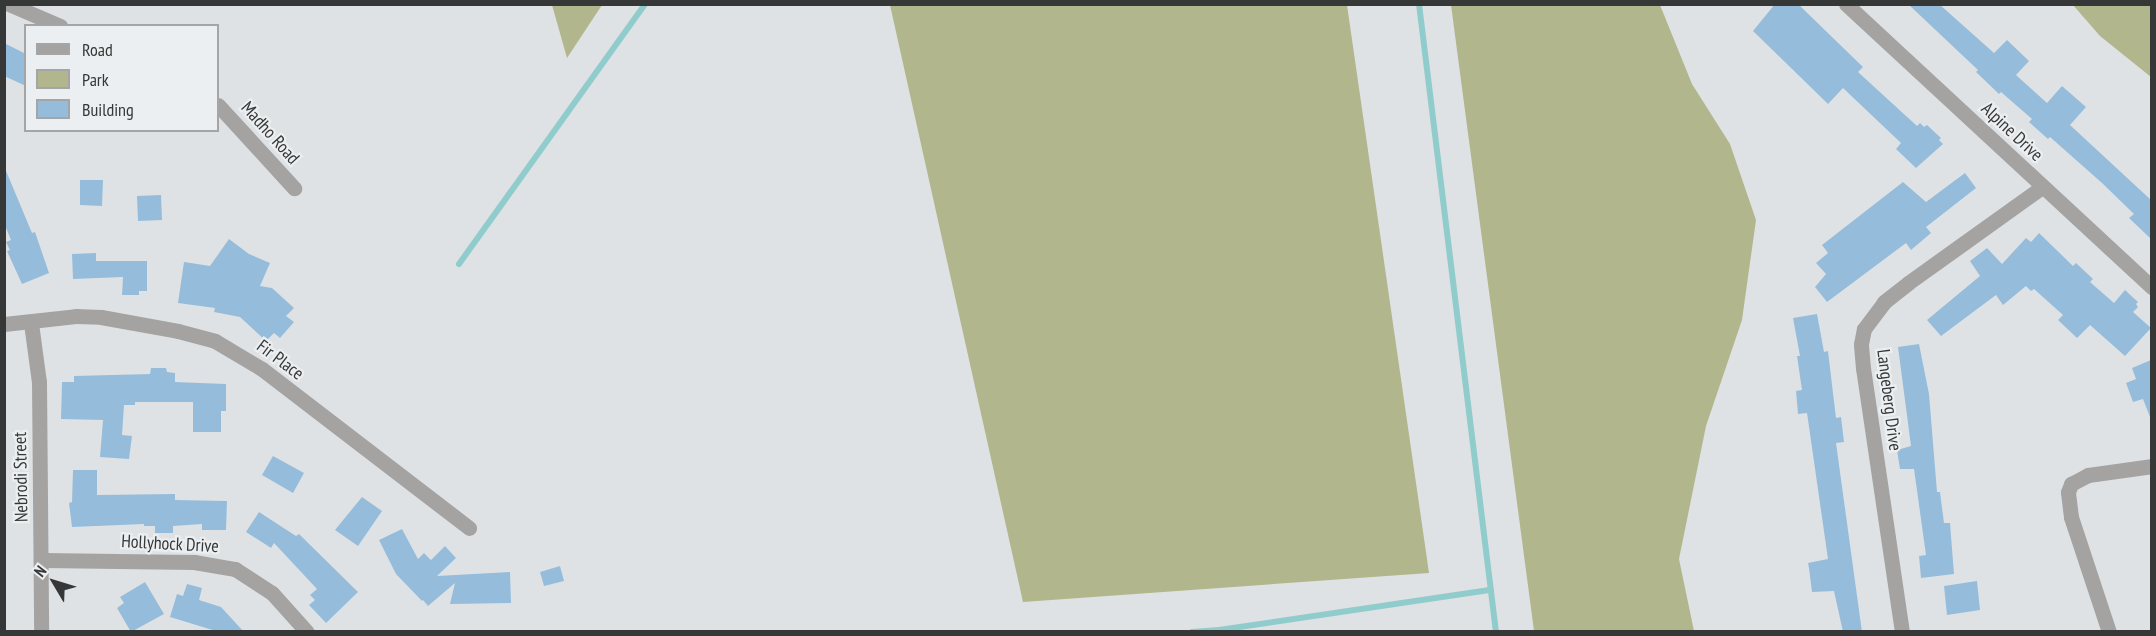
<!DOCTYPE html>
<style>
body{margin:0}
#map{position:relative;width:2156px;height:636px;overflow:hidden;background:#dfe2e4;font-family:"PT Sans Narrow",sans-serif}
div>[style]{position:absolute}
.green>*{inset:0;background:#b2b68d}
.stream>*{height:6px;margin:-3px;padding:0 3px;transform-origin:3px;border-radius:3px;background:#91cccc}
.building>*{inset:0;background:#95bddb}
.minor>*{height:15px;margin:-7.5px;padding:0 7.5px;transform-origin:7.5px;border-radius:7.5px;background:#a4a3a2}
span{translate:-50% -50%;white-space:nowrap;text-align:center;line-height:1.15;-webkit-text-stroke:4.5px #eceff1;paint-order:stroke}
.street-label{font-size:18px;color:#363737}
.frame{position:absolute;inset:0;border:6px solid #363737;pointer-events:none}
.legend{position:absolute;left:24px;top:24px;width:195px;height:108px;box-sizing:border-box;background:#eceff1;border:2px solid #a3a5a7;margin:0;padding:8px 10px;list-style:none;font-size:18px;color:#363737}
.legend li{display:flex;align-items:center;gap:12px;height:30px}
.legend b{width:30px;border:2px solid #a3a5a7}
.north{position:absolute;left:24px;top:552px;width:60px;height:60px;-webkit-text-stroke:4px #eceff1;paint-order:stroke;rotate:308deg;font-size:16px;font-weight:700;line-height:24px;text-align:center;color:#363737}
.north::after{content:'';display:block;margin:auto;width:21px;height:27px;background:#363737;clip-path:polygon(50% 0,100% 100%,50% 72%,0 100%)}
</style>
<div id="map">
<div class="green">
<i style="clip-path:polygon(552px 5px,602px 5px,567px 58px)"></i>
<i style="clip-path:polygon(890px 5px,1347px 5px,1429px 573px,1023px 602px)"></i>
<i style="clip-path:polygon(1451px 5px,1660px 5px,1692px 84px,1730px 144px,1756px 220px,1742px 320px,1706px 426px,1679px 559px,1694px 631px,1534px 631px)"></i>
<i style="clip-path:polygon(2073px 5px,2151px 5px,2151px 77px,2100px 36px)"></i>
</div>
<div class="stream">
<i style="left:1419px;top:4px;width:633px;rotate:83.01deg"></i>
<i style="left:459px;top:264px;width:320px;rotate:-54.4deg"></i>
<i style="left:1192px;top:632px;width:27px;rotate:-4deg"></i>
<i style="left:1219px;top:630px;width:275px;rotate:-8.4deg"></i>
</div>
<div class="building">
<i style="clip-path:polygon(1775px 4px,1798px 4px,1863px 67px,1858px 72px,1917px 126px,1920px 123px,1924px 127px,1927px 125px,1941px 138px,1939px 140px,1943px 144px,1916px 168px,1896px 149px,1901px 143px,1843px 88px,1828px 104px,1753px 31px)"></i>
<i style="clip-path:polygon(1908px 4px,1939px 4px,1994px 53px,2007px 40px,2029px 61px,2016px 75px,2047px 103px,2062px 86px,2086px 107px,2070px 125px,2151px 200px,2151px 239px,2129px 218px,2134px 214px,2102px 183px,2050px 137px,2048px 139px,2029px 122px,2032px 119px,2001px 92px,1999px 94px,1976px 72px,1978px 70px)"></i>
<i style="clip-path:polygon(4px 43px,26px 54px,26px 86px,4px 76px)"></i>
<i style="clip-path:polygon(4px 166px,32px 233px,35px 232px,49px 273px,22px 284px,7px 251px,10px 250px,6px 242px,11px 240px,4px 223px)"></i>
<i style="clip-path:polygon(1965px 173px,1976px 188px,1926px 227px,1931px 233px,1911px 250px,1906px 243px,1827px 302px,1815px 287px,1826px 274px,1816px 263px,1828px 253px,1822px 245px,1903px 182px,1926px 202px)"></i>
<i style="clip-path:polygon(80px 180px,103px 180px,102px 206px,80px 205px)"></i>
<i style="clip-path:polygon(161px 195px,162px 220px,138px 221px,137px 196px)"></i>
<i style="clip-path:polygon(2039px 233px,2073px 266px,2076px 263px,2093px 279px,2090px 282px,2114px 303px,2125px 290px,2138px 302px,2136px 304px,2138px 307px,2133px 312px,2151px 328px,2125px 356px,2090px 325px,2077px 338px,2058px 320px,2063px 315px,2034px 289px,2031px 291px,2026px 286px,2003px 305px,1996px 295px,1941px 336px,1927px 320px,1980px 276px,1970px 261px,1987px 248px,2002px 264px,2026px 238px,2031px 242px)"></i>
<i style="clip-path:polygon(229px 239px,249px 254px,270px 263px,260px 286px,272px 288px,294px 308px,286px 316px,294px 322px,280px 338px,274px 333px,266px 341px,240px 317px,214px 312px,215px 308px,178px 303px,184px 262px,210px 266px)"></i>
<i style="clip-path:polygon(96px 253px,96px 261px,147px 261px,147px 291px,139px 291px,139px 295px,122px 295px,123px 277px,73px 279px,72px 254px)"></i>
<i style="clip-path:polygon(1817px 314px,1824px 352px,1828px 351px,1836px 418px,1841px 417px,1844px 442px,1836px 443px,1862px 632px,1843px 632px,1834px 591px,1812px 592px,1809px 568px,1808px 563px,1828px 559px,1807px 413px,1798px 414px,1796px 391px,1802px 390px,1797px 356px,1800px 356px,1793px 318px)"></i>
<i style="clip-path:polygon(1919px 344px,1929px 394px,1937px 492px,1940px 492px,1944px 523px,1950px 523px,1954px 574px,1921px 578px,1919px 556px,1926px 555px,1914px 469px,1900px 469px,1897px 450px,1911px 446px,1898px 347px)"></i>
<i style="clip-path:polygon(2151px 360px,2151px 417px,2150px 417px,2143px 399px,2133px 402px,2126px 383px,2136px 379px,2132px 368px)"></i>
<i style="clip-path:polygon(151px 368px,166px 368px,167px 372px,175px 373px,175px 382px,226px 384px,226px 411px,221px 411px,221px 432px,193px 432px,193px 402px,135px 402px,135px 405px,124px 405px,122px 435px,132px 436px,129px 459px,100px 457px,103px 420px,61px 419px,62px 382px,74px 382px,74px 376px,150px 374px)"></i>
<i style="clip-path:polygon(273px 456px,304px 473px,293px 493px,262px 475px)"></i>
<i style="clip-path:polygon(73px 470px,97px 470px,97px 495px,175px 494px,175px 500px,227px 501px,226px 530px,202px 530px,202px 524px,173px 526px,173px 533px,155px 533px,155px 526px,144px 526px,144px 524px,72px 527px,69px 503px,72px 502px)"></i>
<i style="clip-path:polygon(362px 497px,382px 511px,358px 546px,335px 530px)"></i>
<i style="clip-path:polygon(259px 512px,296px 536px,299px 534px,358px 592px,326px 623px,309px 605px,315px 600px,310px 595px,317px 589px,274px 543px,271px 548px,246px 532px)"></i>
<i style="clip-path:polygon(402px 529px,418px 559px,424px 553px,431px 560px,445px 546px,456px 558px,437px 576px,510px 572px,511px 603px,450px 604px,455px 583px,428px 606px,423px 600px,422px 601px,396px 574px,379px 540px)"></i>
<i style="clip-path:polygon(560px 566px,564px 581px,544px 586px,540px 572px)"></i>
<i style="clip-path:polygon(1977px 581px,1980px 610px,1947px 615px,1944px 586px)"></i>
<i style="clip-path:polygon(145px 582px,164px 614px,131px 632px,117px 608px,124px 603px,120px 597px)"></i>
<i style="clip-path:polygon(187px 584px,202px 588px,199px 600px,221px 607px,244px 632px,219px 632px,170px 617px,177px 594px,183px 596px)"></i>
</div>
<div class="minor">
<i style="left:9px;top:4px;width:56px;rotate:23.3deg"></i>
<i style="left:1846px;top:4px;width:417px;rotate:42.8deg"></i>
<i style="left:218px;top:105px;width:113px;rotate:47.5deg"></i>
<i style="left:31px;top:323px;width:60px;rotate:82.3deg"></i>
<i style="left:39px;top:382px;width:250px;rotate:89.5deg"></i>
<i style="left:4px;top:324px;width:72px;rotate:-6.3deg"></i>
<i style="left:76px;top:316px;width:25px;rotate:2deg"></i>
<i style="left:101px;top:317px;width:78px;rotate:10.3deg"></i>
<i style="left:178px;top:331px;width:38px;rotate:15deg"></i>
<i style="left:215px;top:341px;width:55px;rotate:30.8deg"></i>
<i style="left:262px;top:369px;width:261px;rotate:37.5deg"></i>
<i style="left:42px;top:560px;width:152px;rotate:0.8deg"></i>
<i style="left:194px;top:562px;width:42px;rotate:9.7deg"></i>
<i style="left:235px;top:569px;width:44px;rotate:33deg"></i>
<i style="left:272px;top:593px;width:52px;rotate:48.1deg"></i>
<i style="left:1902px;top:632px;width:267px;rotate:-98.4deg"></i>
<i style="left:1863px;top:368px;width:24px;rotate:-95deg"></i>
<i style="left:1861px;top:344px;width:15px;rotate:-79deg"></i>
<i style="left:1864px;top:329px;width:34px;rotate:-53deg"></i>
<i style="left:1884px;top:302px;width:31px;rotate:-38deg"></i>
<i style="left:1908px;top:283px;width:165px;rotate:-35.6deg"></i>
<i style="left:2109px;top:632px;width:121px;rotate:-108.3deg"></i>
<i style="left:2071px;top:517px;width:25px;rotate:-97deg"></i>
<i style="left:2068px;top:492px;width:9px;rotate:-69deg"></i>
<i style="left:2071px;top:484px;width:19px;rotate:-28deg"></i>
<i style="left:2088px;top:475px;width:65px;rotate:-8deg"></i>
</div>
<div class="street-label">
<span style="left:2012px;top:132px;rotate:43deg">Alpine Drive</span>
<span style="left:270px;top:133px;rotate:48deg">Madho Road</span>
<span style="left:280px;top:360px;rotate:37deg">Fir Place</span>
<span style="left:1889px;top:400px;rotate:83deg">Langeberg Drive</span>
<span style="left:21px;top:477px;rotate:-91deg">Nebrodi Street</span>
<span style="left:170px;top:544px;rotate:3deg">Hollyhock Drive</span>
</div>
<div class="frame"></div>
<ul class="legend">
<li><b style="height:8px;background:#a4a3a2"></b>Road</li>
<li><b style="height:16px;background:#b2b68d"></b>Park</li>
<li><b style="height:16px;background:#95bddb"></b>Building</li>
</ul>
<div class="north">N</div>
</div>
